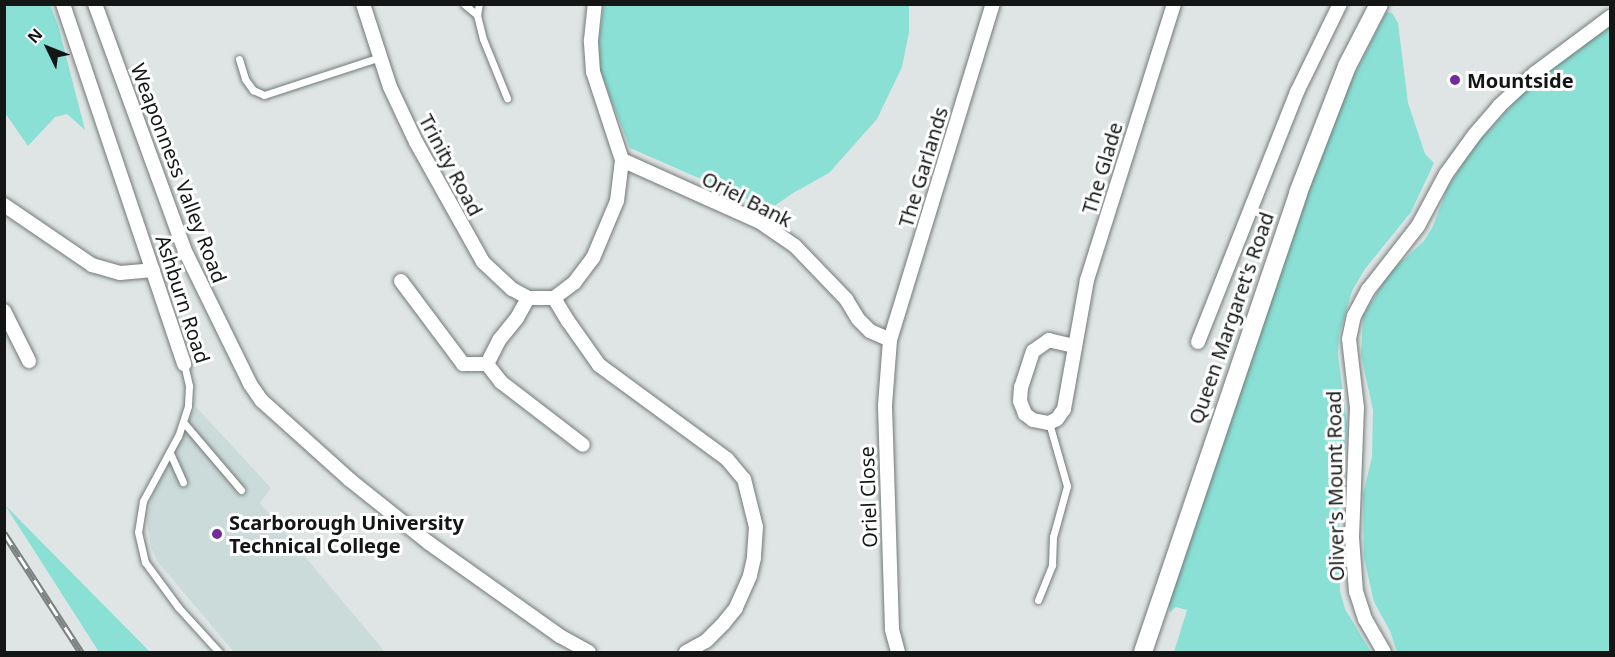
<!DOCTYPE html>
<style>
body{margin:0}
#map{position:relative;width:1615px;height:657px;overflow:hidden;background:#dee5e4;font-family:"Noto Sans",sans-serif}
div>[style]{position:absolute}
.built>*{inset:0;background:#cbdbd9}
.green>*{inset:0;background:#8ae0d5}
.roads{filter:drop-shadow(0 0 2px #727978) drop-shadow(0 0 2px #727978)}
.service>*{height:7px;margin:-3.5px;padding:0 3.5px;transform-origin:3.5px;border-radius:3.5px;background:#fff}
.minor>*{height:14px;margin:-7px;padding:0 7px;transform-origin:7px;border-radius:7px;background:#fff}
.secondary>*{height:18px;margin:-9px;padding:0 9px;transform-origin:9px;border-radius:9px;background:#fff}
.rail>*{height:7px;margin-top:-3.5px;transform-origin:0;background:repeating-linear-gradient(90deg,#fff 0 14px,#7d8281 0 28px);box-sizing:border-box;border-block:2px solid #7d8281}
.dots>*{width:16px;height:16px;translate:-50% -50%;box-sizing:border-box;border:3px solid #fff;border-radius:50%}
span{translate:-50% -50%;white-space:nowrap;text-align:center;line-height:1.15;-webkit-text-stroke:6px #fff;paint-order:stroke}
.poi-label{font-size:20px;color:#131615;font-weight:700}
.left{translate:0 -50%;text-align:left}
.street-label{font-size:20px;color:#131615}
.frame{position:absolute;inset:0;border:6px solid #131615;pointer-events:none}
.north{position:absolute;left:18px;top:18px;width:60px;height:60px;-webkit-text-stroke:4px #fff;paint-order:stroke;rotate:313deg;font-size:16px;font-weight:700;line-height:24px;text-align:center;color:#131615}
.north::after{content:'';display:block;margin:auto;width:21px;height:27px;background:#131615;clip-path:polygon(50% 0,100% 100%,50% 72%,0 100%)}
</style>
<div id="map">
<div class="built">
<i style="clip-path:polygon(196px 407px,271px 488px,260px 503px,385px 652px,234px 652px,157px 561px,151px 547px,147px 522px,152px 497px)"></i>
</div>
<div class="green">
<i style="clip-path:polygon(4px 5px,50px 5px,58px 25px,85px 130px,67px 114px,55px 117px,28px 146px,5px 113px)"></i>
<i style="clip-path:polygon(604px 5px,909px 5px,909px 32px,902px 67px,877px 119px,829px 173px,793px 193px,770px 209px,630px 148px,600px 71px,599px 39px)"></i>
<i style="clip-path:polygon(1386px 12px,1392px 13px,1398px 23px,1408px 103px,1425px 154px,1434px 163px,1411px 212px,1365px 269px,1352px 291px,1339px 335px,1338px 355px,1347px 425px,1342px 498px,1339px 498px,1340px 591px,1345px 609px,1371px 652px,1174px 652px,1187px 610px,1176px 607px,1170px 612px,1169px 604px,1305px 197px,1347px 90px)"></i>
<i style="clip-path:polygon(1610px 25px,1610px 652px,1397px 652px,1390px 631px,1374px 602px,1364px 558px,1363px 494px,1372px 457px,1373px 410px,1361px 355px,1363px 316px,1388px 274px,1424px 241px,1433px 226px,1447px 189px,1471px 150px,1523px 93px,1549px 70px)"></i>
<i style="clip-path:polygon(5px 505px,150px 652px,99px 652px)"></i>
</div>
<div class="roads">
<div class="service">
<i style="left:464px;top:4px;width:17px;rotate:40deg"></i>
<i style="left:479px;top:4px;width:11px;rotate:100deg"></i>
<i style="left:477px;top:15px;width:25px;rotate:76deg"></i>
<i style="left:483px;top:39px;width:64px;rotate:67.9deg"></i>
<i style="left:239px;top:59px;width:21px;rotate:73deg"></i>
<i style="left:245px;top:79px;width:14px;rotate:54deg"></i>
<i style="left:253px;top:90px;width:12px;rotate:24deg"></i>
<i style="left:264px;top:95px;width:122px;rotate:-18.1deg"></i>
<i style="left:184px;top:364px;width:23px;rotate:77deg"></i>
<i style="left:189px;top:386px;width:20px;rotate:93deg"></i>
<i style="left:188px;top:406px;width:32px;rotate:108deg"></i>
<i style="left:178px;top:436px;width:74px;rotate:118.3deg"></i>
<i style="left:143px;top:501px;width:31px;rotate:99deg"></i>
<i style="left:138px;top:532px;width:31px;rotate:77deg"></i>
<i style="left:145px;top:562px;width:56px;rotate:53.7deg"></i>
<i style="left:178px;top:607px;width:61px;rotate:47.7deg"></i>
<i style="left:184px;top:423px;width:88px;rotate:49.6deg"></i>
<i style="left:170px;top:453px;width:32px;rotate:66deg"></i>
<i style="left:1038px;top:600px;width:38px;rotate:-68deg"></i>
<i style="left:1052px;top:565px;width:28px;rotate:-88deg"></i>
<i style="left:1053px;top:537px;width:53px;rotate:-74.6deg"></i>
<i style="left:1067px;top:486px;width:66px;rotate:-105.9deg"></i>
</div>
<div class="minor">
<i style="left:63px;top:4px;width:380px;rotate:71.4deg"></i>
<i style="left:95px;top:4px;width:261px;rotate:70deg"></i>
<i style="left:184px;top:249px;width:150px;rotate:63.9deg"></i>
<i style="left:250px;top:384px;width:21px;rotate:55deg"></i>
<i style="left:262px;top:401px;width:118px;rotate:41.9deg"></i>
<i style="left:350px;top:480px;width:101px;rotate:38.6deg"></i>
<i style="left:429px;top:543px;width:161px;rotate:35.4deg"></i>
<i style="left:560px;top:636px;width:33px;rotate:29deg"></i>
<i style="left:363px;top:4px;width:87px;rotate:72deg"></i>
<i style="left:390px;top:87px;width:61px;rotate:64.7deg"></i>
<i style="left:416px;top:142px;width:137px;rotate:60.8deg"></i>
<i style="left:483px;top:262px;width:40px;rotate:43deg"></i>
<i style="left:512px;top:289px;width:18px;rotate:29deg"></i>
<i style="left:528px;top:298px;width:26px"></i>
<i style="left:622px;top:160px;width:151px;rotate:24.2deg"></i>
<i style="left:760px;top:222px;width:42px;rotate:34.4deg"></i>
<i style="left:795px;top:246px;width:74px;rotate:46.1deg"></i>
<i style="left:846px;top:299px;width:23px;rotate:59deg"></i>
<i style="left:858px;top:319px;width:17px;rotate:45deg"></i>
<i style="left:870px;top:331px;width:22px;rotate:24deg"></i>
<i style="left:4px;top:205px;width:107px;rotate:34.3deg"></i>
<i style="left:92px;top:265px;width:29px;rotate:16deg"></i>
<i style="left:120px;top:273px;width:33px;rotate:-5deg"></i>
<i style="left:401px;top:281px;width:104px;rotate:53.2deg"></i>
<i style="left:463px;top:364px;width:24px"></i>
<i style="left:487px;top:364px;width:28px;rotate:-63deg"></i>
<i style="left:500px;top:339px;width:27px;rotate:-51deg"></i>
<i style="left:517px;top:318px;width:23px;rotate:-61deg"></i>
<i style="left:554px;top:298px;width:27px;rotate:59deg"></i>
<i style="left:568px;top:321px;width:54px;rotate:54.8deg"></i>
<i style="left:599px;top:365px;width:159px;rotate:36.3deg"></i>
<i style="left:727px;top:459px;width:26px;rotate:50deg"></i>
<i style="left:744px;top:479px;width:49px;rotate:76deg"></i>
<i style="left:756px;top:527px;width:31px;rotate:94deg"></i>
<i style="left:754px;top:558px;width:18px;rotate:103deg"></i>
<i style="left:750px;top:576px;width:35px;rotate:114deg"></i>
<i style="left:736px;top:608px;width:19px;rotate:129deg"></i>
<i style="left:724px;top:623px;width:25px;rotate:135deg"></i>
<i style="left:706px;top:641px;width:23px;rotate:151deg"></i>
<i style="left:554px;top:298px;width:25px;rotate:-37deg"></i>
<i style="left:574px;top:283px;width:31px;rotate:-53deg"></i>
<i style="left:593px;top:258px;width:62px;rotate:-67.2deg"></i>
<i style="left:617px;top:201px;width:41px;rotate:-83deg"></i>
<i style="left:622px;top:160px;width:93px;rotate:-108.2deg"></i>
<i style="left:593px;top:72px;width:32px;rotate:-94deg"></i>
<i style="left:591px;top:40px;width:36px;rotate:-84deg"></i>
<i style="left:4px;top:311px;width:56px;rotate:63.4deg"></i>
<i style="left:1198px;top:342px;width:269px;rotate:-68.4deg"></i>
<i style="left:1297px;top:92px;width:98px;rotate:-64deg"></i>
<i style="left:1074px;top:346px;width:26px;rotate:-167deg"></i>
<i style="left:1049px;top:340px;width:19px;rotate:145deg"></i>
<i style="left:1033px;top:351px;width:38px;rotate:108deg"></i>
<i style="left:1021px;top:387px;width:14px;rotate:94deg"></i>
<i style="left:1020px;top:401px;width:14px;rotate:69deg"></i>
<i style="left:1025px;top:414px;width:10px;rotate:37deg"></i>
<i style="left:1033px;top:420px;width:16px;rotate:11deg"></i>
<i style="left:1049px;top:423px;width:9px;rotate:-27deg"></i>
<i style="left:1057px;top:419px;width:12px;rotate:-55deg"></i>
<i style="left:1064px;top:409px;width:131px;rotate:-79.9deg"></i>
<i style="left:1087px;top:280px;width:289px;rotate:-72.5deg"></i>
<i style="left:487px;top:364px;width:23px;rotate:52deg"></i>
<i style="left:501px;top:382px;width:103px;rotate:37.5deg"></i>
<i style="left:898px;top:652px;width:24px;rotate:-105deg"></i>
<i style="left:892px;top:629px;width:224px;rotate:-91.8deg"></i>
<i style="left:885px;top:405px;width:65px;rotate:-85.6deg"></i>
<i style="left:890px;top:340px;width:351px;rotate:-73deg"></i>
<i style="left:1384px;top:652px;width:38px;rotate:-120deg"></i>
<i style="left:1365px;top:619px;width:28px;rotate:-108deg"></i>
<i style="left:1356px;top:592px;width:55px;rotate:-94.2deg"></i>
<i style="left:1352px;top:537px;width:129px;rotate:-87.8deg"></i>
<i style="left:1357px;top:408px;width:69px;rotate:-96.6deg"></i>
<i style="left:1349px;top:339px;width:24px;rotate:-78deg"></i>
<i style="left:1354px;top:316px;width:30px;rotate:-62deg"></i>
<i style="left:1368px;top:290px;width:81px;rotate:-52deg"></i>
<i style="left:1418px;top:226px;width:59px;rotate:-61.7deg"></i>
<i style="left:1446px;top:174px;width:49px;rotate:-54.1deg"></i>
<i style="left:1475px;top:134px;width:37px;rotate:-49deg"></i>
<i style="left:1499px;top:106px;width:49px;rotate:-42.5deg"></i>
<i style="left:1535px;top:73px;width:94px;rotate:-36.7deg"></i>
</div>
<div class="secondary">
<i style="left:1143px;top:652px;width:484px;rotate:-71.3deg"></i>
<i style="left:1298px;top:193px;width:136px;rotate:-68.9deg"></i>
<i style="left:1347px;top:66px;width:70px;rotate:-62.7deg"></i>
</div>
</div>
<div class="rail">
<i style="left:4px;top:533px;width:142px;rotate:57.1deg"></i>
</div>
<div class="dots">
<i style="left:1455px;top:80px;background:#742b9e"></i>
<i style="left:217px;top:534px;background:#742b9e"></i>
</div>
<div class="poi-label">
<span class="left" style="left:1467px;top:80px">Mountside</span>
<span class="left" style="left:229px;top:534px">Scarborough University<br>Technical College</span>
</div>
<div class="street-label">
<span style="left:451px;top:165px;rotate:62deg">Trinity Road</span>
<span style="left:923px;top:167px;rotate:-73deg">The Garlands</span>
<span style="left:1102px;top:168px;rotate:-73deg">The Glade</span>
<span style="left:179px;top:173px;rotate:69deg">Weaponness Valley Road</span>
<span style="left:747px;top:199px;rotate:27deg">Oriel Bank</span>
<span style="left:183px;top:299px;rotate:72deg">Ashburn Road</span>
<span style="left:1231px;top:318px;rotate:-71deg">Queen Margaret's Road</span>
<span style="left:1335px;top:486px;rotate:-91deg">Oliver's Mount Road</span>
<span style="left:868px;top:497px;rotate:-92deg">Oriel Close</span>
</div>
<div class="frame"></div>
<div class="north">N</div>
</div>
